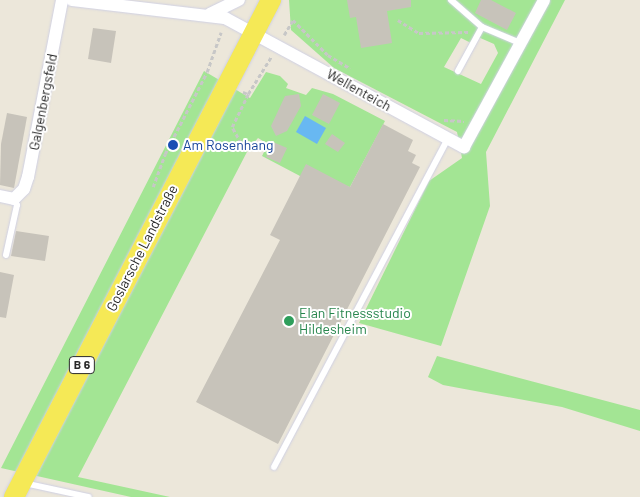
<!DOCTYPE html>
<meta charset="utf-8">
<style>
body{margin:0}
#map{position:relative;width:640px;height:497px;overflow:hidden;background:#ece7da;font-family:Barlow,sans-serif}
div>[style]{position:absolute}
.green>*{inset:0;background:#a3e594}
.water>*{inset:0;background:#68b8f2}
.building>*{inset:0;background:#c7c3ba}
.path>*{height:2.5px;margin-top:-1.25px;transform-origin:0;background:repeating-linear-gradient(90deg,#c7c7c7 0 4px,transparent 0 6.5px)}
.roads{filter:drop-shadow(0 0 1px #cfd0e3) drop-shadow(0 0 1px #cfd0e3)}
.lane>*{height:6px;margin:-3px;padding:0 3px;transform-origin:3px;border-radius:3px;background:#fff}
.street>*{height:12px;margin:-6px;padding:0 6px;transform-origin:6px;border-radius:6px;background:#fff}
.primary>*{height:20px;margin:-10px;padding:0 10px;transform-origin:10px;border-radius:10px;background:#f5e956}
.dots>*{width:14px;height:14px;translate:-50% -50%;box-sizing:border-box;border:2px solid #fff;border-radius:50%}
span{translate:-50% -50%;white-space:nowrap;text-align:center;line-height:1.15;-webkit-text-stroke:4px #fff;paint-order:stroke}
.shield-label span{padding:1px 4px;background:#fff;border:1px solid;border-radius:4px;-webkit-text-stroke-width:0}
.shield-label{font-size:12px;color:#292929;font-weight:700}
.street-label{font-size:14px;color:#292929}
.transit-label{font-size:14px;color:#164399}
.left{translate:0 -50%;text-align:left}
.leisure-label{font-size:14px;color:#27864d}
</style>
<div id="map">
<div class="green">
<i style="clip-path:polygon(evenodd,289px 0,565px 0,486px 152px,490px 206px,441px 346px,359px 323px,429px 181px,462px 158px,457px 132px,334px 68px,291px 30px,289px 0,478px 37px,494px 44px,498px 53px,481px 84px,444px 67px,461px 38px,473px 44px,478px 37px)"></i>
<i style="clip-path:polygon(204px 71px,250px 98px,266px 72px,280px 76px,288px 84px,286px 88px,306px 95px,312px 88px,333px 94px,385px 121px,350px 187px,300px 176px,262px 156px,268px 144px,258px 138px,248px 150px,78px 477px,170px 497px,131px 497px,1px 468px)"></i>
<i style="clip-path:polygon(437px 356px,640px 410px,640px 431px,562px 407px,443px 385px,428px 377px)"></i>
</div>
<div class="water">
<i style="clip-path:polygon(305px 116px,326px 128px,317px 144px,296px 132px)"></i>
</div>
<div class="building">
<i style="clip-path:polygon(347px 0,411px 0,411px 7px,387px 11px,392px 43px,361px 48px,356px 17px,350px 18px)"></i>
<i style="clip-path:polygon(481px 0,491px 0,516px 13px,507px 30px,475px 13px)"></i>
<i style="clip-path:polygon(93px 28px,116px 31px,111px 63px,88px 59px)"></i>
<i style="clip-path:polygon(299px 94px,301px 106px,287px 131px,276px 136px,271px 126px,285px 96px)"></i>
<i style="clip-path:polygon(323px 94px,340px 103px,329px 124px,312px 115px)"></i>
<i style="clip-path:polygon(7px 113px,27px 117px,14px 188px,0 185px,1px 144px)"></i>
<i style="clip-path:polygon(383px 124px,413px 140px,408px 151px,416px 155px,412px 163px,420px 167px,278px 444px,196px 402px,280px 240px,270px 235px,306px 164px,350px 187px)"></i>
<i style="clip-path:polygon(332px 134px,345px 143px,338px 152px,325px 144px)"></i>
<i style="clip-path:polygon(273px 142px,287px 148px,280px 163px,266px 157px)"></i>
<i style="clip-path:polygon(16px 231px,49px 236px,45px 261px,11px 256px)"></i>
<i style="clip-path:polygon(0 272px,14px 275px,6px 318px,0 317px)"></i>
</div>
<div class="path">
<i style="left:398px;top:20px;width:25px;rotate:32deg"></i>
<i style="left:419px;top:33px;width:49px;rotate:-1.2deg"></i>
<i style="left:284px;top:35px;width:17px;rotate:-59deg"></i>
<i style="left:293px;top:20px;width:49px;rotate:45deg"></i>
<i style="left:328px;top:55px;width:26px;rotate:31deg"></i>
<i style="left:243px;top:92px;width:5px;rotate:22deg"></i>
<i style="left:248px;top:94px;width:44px;rotate:-58.1deg"></i>
<i style="left:444px;top:120px;width:20px;rotate:3deg"></i>
<i style="left:244px;top:149px;width:25px;rotate:-119deg"></i>
<i style="left:232px;top:127px;width:37px;rotate:-64deg"></i>
<i style="left:153px;top:187px;width:35px;rotate:-70deg"></i>
<i style="left:165px;top:154px;width:92px;rotate:-62.9deg"></i>
<i style="left:207px;top:72px;width:42px;rotate:-70.7deg"></i>
</div>
<div class="roads">
<div class="lane">
<i style="left:451px;top:0;width:41px;rotate:41.1deg"></i>
<i style="left:482px;top:27px;width:41px;rotate:22.8deg"></i>
<i style="left:458px;top:71px;width:50px;rotate:-61.4deg"></i>
<i style="left:6px;top:255px;width:51px;rotate:-77.6deg"></i>
<i style="left:17px;top:205px;width:7px;rotate:-117deg"></i>
<i style="left:274px;top:467px;width:371px;rotate:-62.1deg"></i>
<i style="left:24px;top:483px;width:66px;rotate:12.2deg"></i>
</div>
<div class="street">
<i style="left:72px;top:0;width:154px;rotate:6.7deg"></i>
<i style="left:225px;top:18px;width:272px;rotate:28.4deg"></i>
<i style="left:464px;top:147px;width:167px;rotate:-61.4deg"></i>
<i style="left:210px;top:14px;width:32px;rotate:-26deg"></i>
<i style="left:0;top:196px;width:14px;rotate:12deg"></i>
<i style="left:14px;top:199px;width:14px;rotate:-45deg"></i>
<i style="left:24px;top:189px;width:13px;rotate:-72deg"></i>
<i style="left:28px;top:177px;width:180px;rotate:-79.1deg"></i>
</div>
<div class="primary">
<i style="left:14px;top:497px;width:560px;rotate:-62.66deg"></i>
</div>
</div>
<div class="dots">
<i style="left:173px;top:145px;background:#1a4fb4"></i>
<i style="left:289px;top:321px;background:#2e9e5b"></i>
</div>
<div class="shield-label">
<span style="left:82px;top:365px">B 6</span>
</div>
<div class="street-label">
<span style="left:359px;top:90px;rotate:29deg">Wellenteich</span>
<span style="left:43px;top:102px;rotate:-79deg">Galgenbergsfeld</span>
<span style="left:142px;top:248px;rotate:-63deg">Goslarsche Landstraße</span>
</div>
<div class="transit-label">
<span class="left" style="left:183px;top:145px">Am Rosenhang</span>
</div>
<div class="leisure-label">
<span class="left" style="left:299px;top:321px">Elan Fitnessstudio<br>Hildesheim</span>
</div>
</div>
